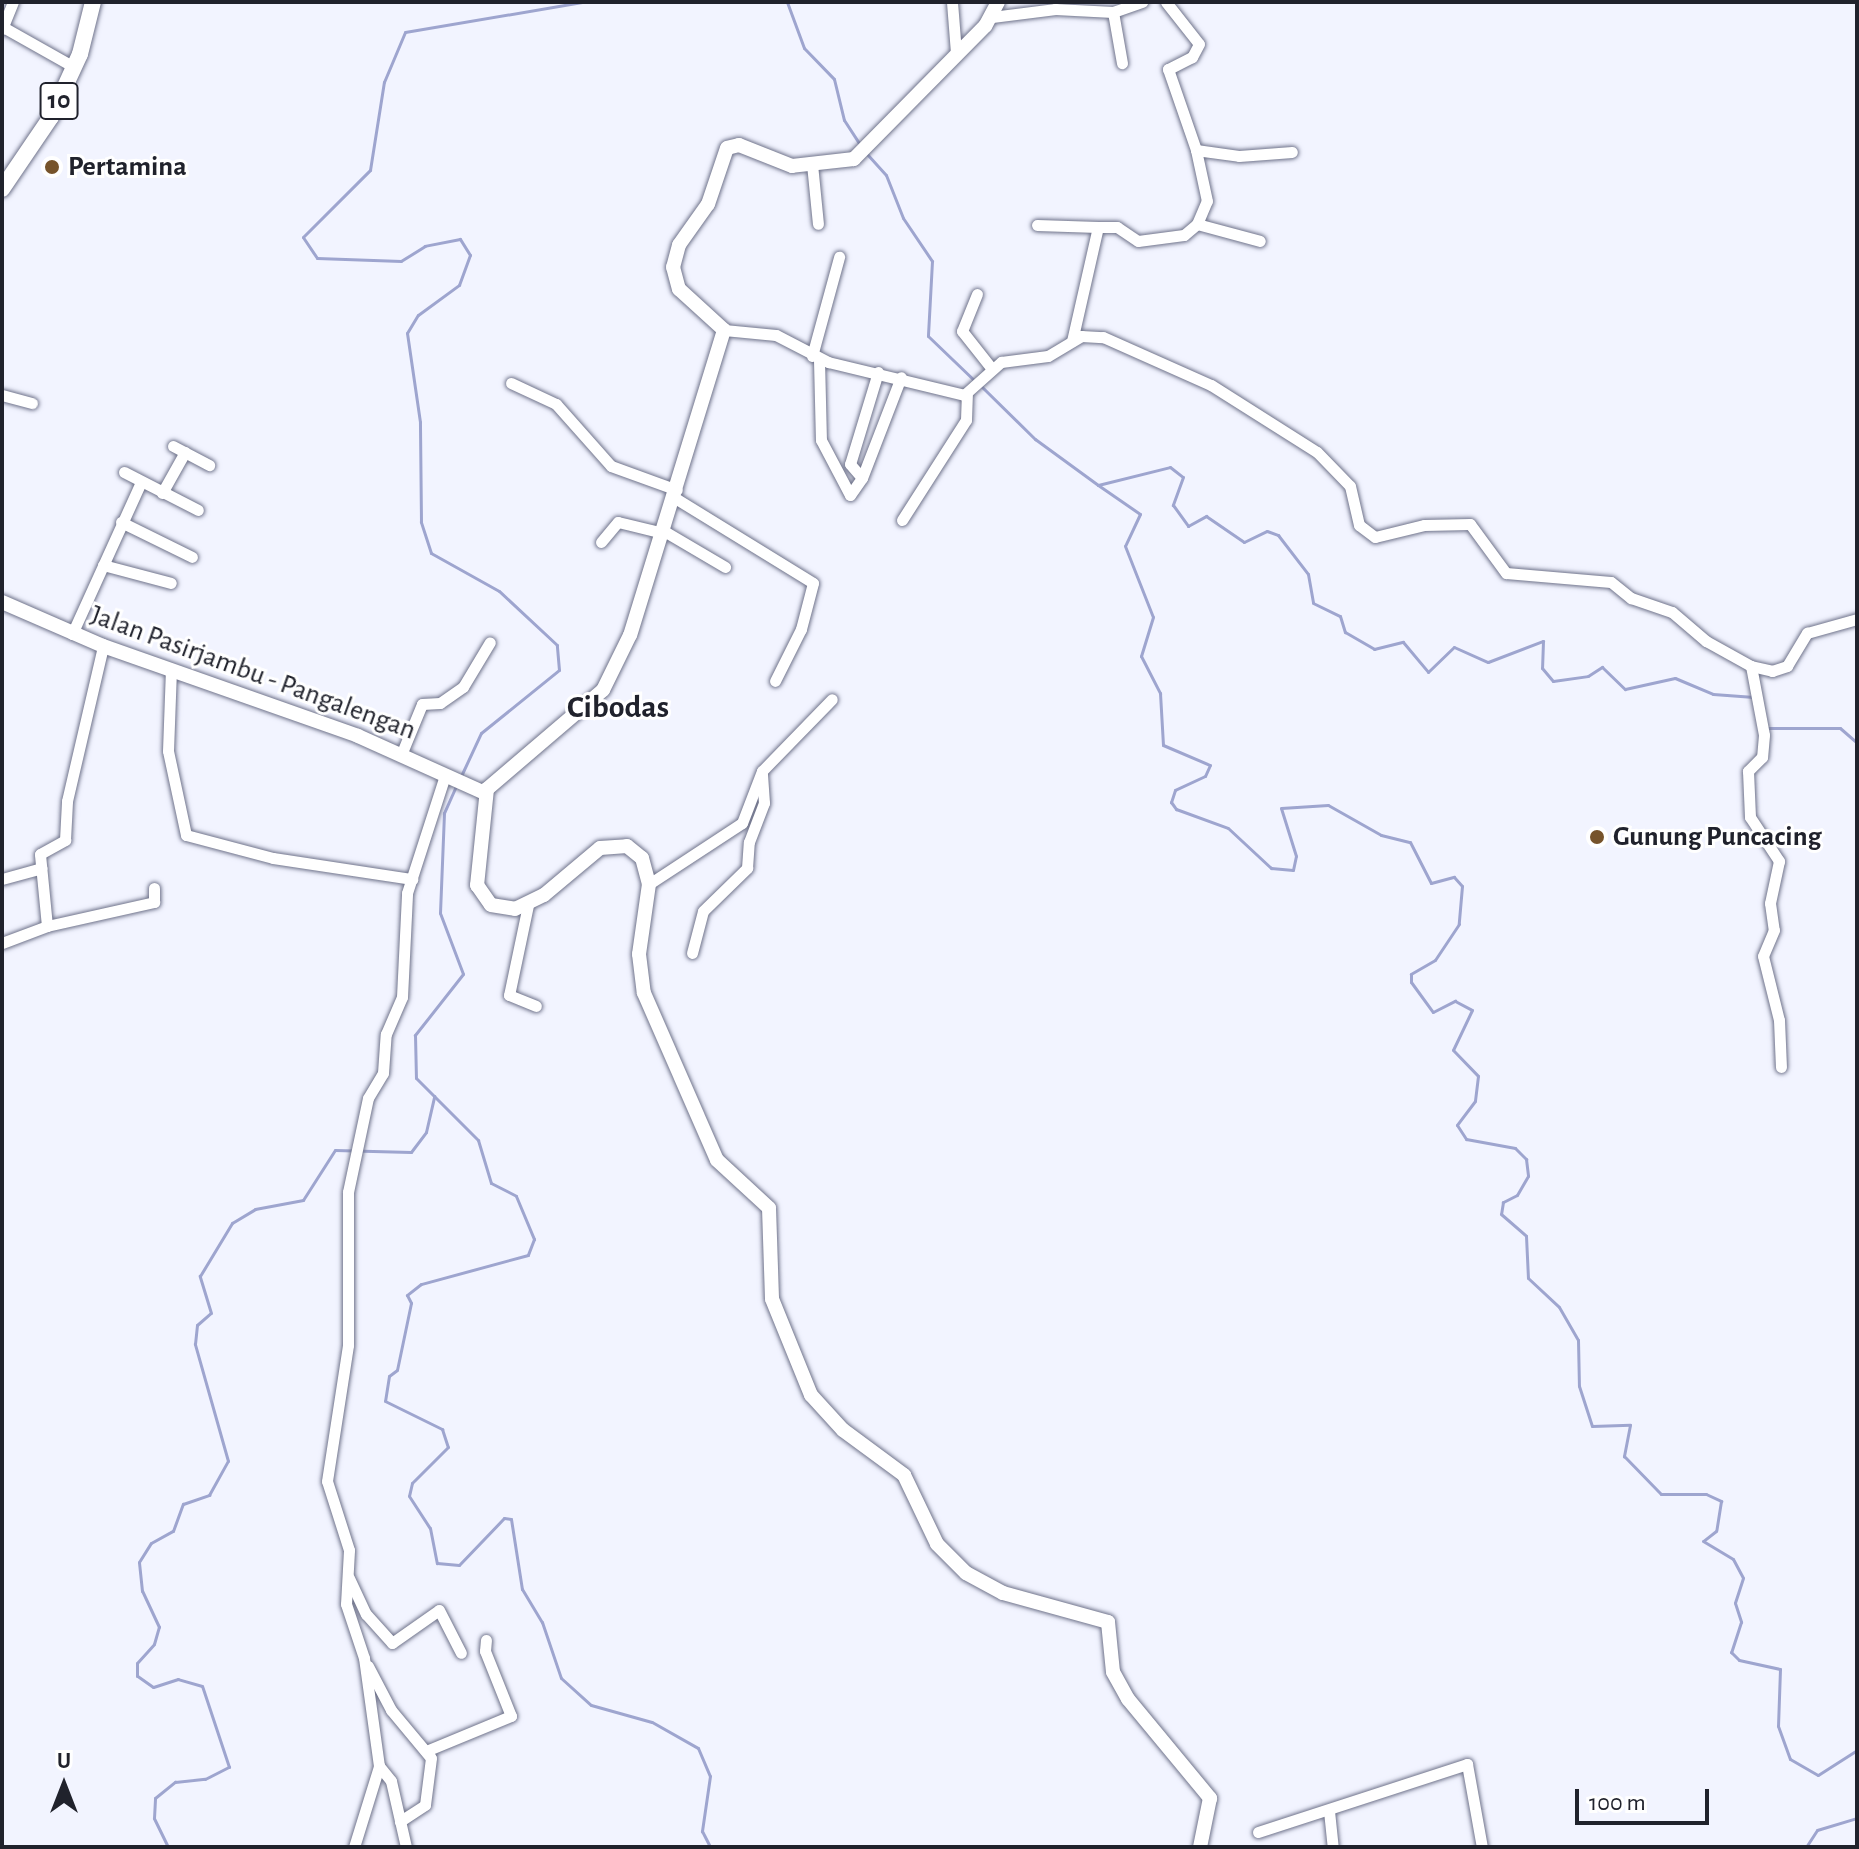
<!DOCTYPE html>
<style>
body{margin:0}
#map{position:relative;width:1859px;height:1849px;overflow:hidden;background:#f2f4ff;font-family:"Alegreya Sans",sans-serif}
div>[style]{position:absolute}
.stream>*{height:3px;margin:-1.5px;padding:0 1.5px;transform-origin:1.5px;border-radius:1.5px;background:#9ea5cf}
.roads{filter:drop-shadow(0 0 2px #6f738b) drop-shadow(0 0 2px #6f738b)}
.minor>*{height:11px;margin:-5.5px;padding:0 5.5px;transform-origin:5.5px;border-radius:5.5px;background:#fff}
.major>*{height:14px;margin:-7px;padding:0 7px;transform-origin:7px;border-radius:7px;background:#fff}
.highway>*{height:16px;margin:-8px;padding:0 8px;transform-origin:8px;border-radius:8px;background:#fff}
.dots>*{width:22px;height:22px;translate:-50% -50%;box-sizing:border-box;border:4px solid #fff;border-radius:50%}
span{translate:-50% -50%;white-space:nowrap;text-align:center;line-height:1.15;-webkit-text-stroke:6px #fff;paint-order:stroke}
.shield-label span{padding:2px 6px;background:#fff;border:2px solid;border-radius:6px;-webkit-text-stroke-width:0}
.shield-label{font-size:26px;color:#20222c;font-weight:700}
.poi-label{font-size:28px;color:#20222c;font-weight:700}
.left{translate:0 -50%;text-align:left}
.street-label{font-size:28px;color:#20222c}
.quarter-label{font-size:32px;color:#20222c;font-weight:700}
.frame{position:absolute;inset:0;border:4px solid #20222c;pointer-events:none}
.north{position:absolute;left:24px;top:1745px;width:80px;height:80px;-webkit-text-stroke:6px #fff;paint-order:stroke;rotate:0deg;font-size:22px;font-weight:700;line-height:32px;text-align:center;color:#20222c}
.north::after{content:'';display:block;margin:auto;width:28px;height:36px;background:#20222c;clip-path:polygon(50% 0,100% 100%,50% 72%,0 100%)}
.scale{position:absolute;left:1575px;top:1789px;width:134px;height:36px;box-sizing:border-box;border:4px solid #20222c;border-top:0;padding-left:10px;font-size:24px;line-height:28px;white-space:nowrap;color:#20222c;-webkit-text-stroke:6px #fff;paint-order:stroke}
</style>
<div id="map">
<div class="stream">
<i style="left:787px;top:2px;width:49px;rotate:69.7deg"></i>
<i style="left:804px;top:48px;width:43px;rotate:45.9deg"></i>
<i style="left:834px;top:79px;width:42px;rotate:76.3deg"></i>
<i style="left:844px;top:120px;width:30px;rotate:57deg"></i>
<i style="left:867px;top:154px;width:28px;rotate:48deg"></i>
<i style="left:886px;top:175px;width:46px;rotate:68.4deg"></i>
<i style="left:903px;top:218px;width:52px;rotate:56deg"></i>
<i style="left:932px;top:261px;width:75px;rotate:93.1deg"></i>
<i style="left:928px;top:336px;width:65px;rotate:43.8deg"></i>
<i style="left:981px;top:386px;width:76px;rotate:44.5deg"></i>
<i style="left:1035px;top:439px;width:78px;rotate:36.1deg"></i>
<i style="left:1098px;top:485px;width:74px;rotate:-14deg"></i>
<i style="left:1170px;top:467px;width:16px;rotate:38deg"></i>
<i style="left:1183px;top:477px;width:30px;rotate:110deg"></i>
<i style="left:1173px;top:505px;width:26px;rotate:54deg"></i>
<i style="left:1188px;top:526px;width:21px;rotate:-29deg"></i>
<i style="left:1206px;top:516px;width:46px;rotate:34.4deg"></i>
<i style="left:1244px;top:542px;width:25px;rotate:-26deg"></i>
<i style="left:1267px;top:531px;width:12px;rotate:20deg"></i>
<i style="left:1278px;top:535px;width:49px;rotate:52.4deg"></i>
<i style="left:1308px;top:574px;width:29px;rotate:80deg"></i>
<i style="left:1313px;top:603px;width:30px;rotate:26deg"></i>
<i style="left:1340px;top:616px;width:17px;rotate:73deg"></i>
<i style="left:1345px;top:632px;width:34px;rotate:30deg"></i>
<i style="left:1374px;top:649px;width:30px;rotate:-14deg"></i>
<i style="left:1403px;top:642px;width:39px;rotate:50deg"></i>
<i style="left:1428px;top:672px;width:36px;rotate:-44deg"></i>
<i style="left:1454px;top:647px;width:37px;rotate:24deg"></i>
<i style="left:1488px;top:662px;width:59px;rotate:-20.9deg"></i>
<i style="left:1543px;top:641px;width:27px;rotate:92deg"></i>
<i style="left:1542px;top:668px;width:17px;rotate:50deg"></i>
<i style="left:1553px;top:681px;width:35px;rotate:-8deg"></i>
<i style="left:1588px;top:676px;width:17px;rotate:-33deg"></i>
<i style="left:1602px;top:667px;width:32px;rotate:44deg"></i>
<i style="left:1625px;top:689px;width:51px;rotate:-12.4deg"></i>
<i style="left:1675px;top:678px;width:41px;rotate:22.8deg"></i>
<i style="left:1713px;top:694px;width:41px;rotate:4.2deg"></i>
<i style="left:1098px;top:485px;width:51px;rotate:34.6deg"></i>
<i style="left:1140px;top:514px;width:35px;rotate:115deg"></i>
<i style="left:1125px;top:546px;width:76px;rotate:68.5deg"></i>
<i style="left:1153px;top:617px;width:41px;rotate:107.1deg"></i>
<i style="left:1141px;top:656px;width:42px;rotate:62.8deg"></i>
<i style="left:1160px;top:693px;width:52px;rotate:86.7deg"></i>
<i style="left:1163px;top:745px;width:51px;rotate:23.1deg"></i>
<i style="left:1210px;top:765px;width:12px;rotate:114deg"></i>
<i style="left:1205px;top:776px;width:33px;rotate:155deg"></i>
<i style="left:1175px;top:790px;width:13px;rotate:108deg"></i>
<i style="left:1171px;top:802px;width:9px;rotate:54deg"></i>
<i style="left:1176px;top:809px;width:55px;rotate:20.1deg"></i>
<i style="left:1228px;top:828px;width:59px;rotate:42.9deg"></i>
<i style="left:1271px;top:868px;width:22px;rotate:5deg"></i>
<i style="left:1293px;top:870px;width:14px;rotate:-78deg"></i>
<i style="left:1296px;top:856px;width:50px;rotate:-107.4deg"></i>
<i style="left:1281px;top:808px;width:47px;rotate:-3.7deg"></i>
<i style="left:1328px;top:805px;width:61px;rotate:29.5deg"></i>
<i style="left:1381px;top:835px;width:30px;rotate:14deg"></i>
<i style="left:1410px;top:842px;width:46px;rotate:62.9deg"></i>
<i style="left:1431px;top:883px;width:24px;rotate:-15deg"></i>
<i style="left:1454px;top:877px;width:12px;rotate:48deg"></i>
<i style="left:1462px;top:886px;width:38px;rotate:95deg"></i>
<i style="left:1459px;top:924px;width:43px;rotate:123.7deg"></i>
<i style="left:1435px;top:960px;width:28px;rotate:150deg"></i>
<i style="left:1411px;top:974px;width:8px;rotate:90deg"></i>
<i style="left:1411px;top:982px;width:37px;rotate:54deg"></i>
<i style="left:1433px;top:1012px;width:25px;rotate:-27deg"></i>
<i style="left:1455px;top:1001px;width:19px;rotate:28deg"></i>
<i style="left:1472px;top:1010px;width:44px;rotate:115.4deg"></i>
<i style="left:1453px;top:1050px;width:36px;rotate:46deg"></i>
<i style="left:1478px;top:1076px;width:25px;rotate:97deg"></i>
<i style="left:1475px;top:1101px;width:30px;rotate:127deg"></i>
<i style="left:1457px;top:1125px;width:17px;rotate:57deg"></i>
<i style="left:1466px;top:1139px;width:50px;rotate:10.4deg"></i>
<i style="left:1515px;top:1148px;width:16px;rotate:45deg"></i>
<i style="left:1526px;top:1159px;width:17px;rotate:83deg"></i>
<i style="left:1528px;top:1176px;width:22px;rotate:120deg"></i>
<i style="left:1517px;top:1195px;width:16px;rotate:153deg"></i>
<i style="left:1503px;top:1202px;width:12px;rotate:99deg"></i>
<i style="left:1501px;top:1214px;width:33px;rotate:41deg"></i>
<i style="left:1526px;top:1236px;width:42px;rotate:87.3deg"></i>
<i style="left:1528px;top:1278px;width:42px;rotate:43.1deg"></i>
<i style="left:1559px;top:1307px;width:38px;rotate:60deg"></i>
<i style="left:1578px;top:1340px;width:46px;rotate:88.8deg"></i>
<i style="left:1579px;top:1386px;width:42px;rotate:72deg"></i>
<i style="left:1592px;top:1426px;width:38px;rotate:-2deg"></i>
<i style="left:1630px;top:1425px;width:32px;rotate:101deg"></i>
<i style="left:1624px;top:1456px;width:53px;rotate:45.8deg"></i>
<i style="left:1661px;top:1494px;width:45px"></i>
<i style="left:1706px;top:1494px;width:17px;rotate:25deg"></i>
<i style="left:1721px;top:1501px;width:30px;rotate:99deg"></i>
<i style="left:1716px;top:1531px;width:16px;rotate:142deg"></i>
<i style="left:1703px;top:1541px;width:35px;rotate:31deg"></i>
<i style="left:1733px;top:1559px;width:21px;rotate:62deg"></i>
<i style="left:1743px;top:1578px;width:26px;rotate:108deg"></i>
<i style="left:1735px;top:1603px;width:20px;rotate:72deg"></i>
<i style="left:1741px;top:1622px;width:32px;rotate:108deg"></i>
<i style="left:1731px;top:1652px;width:11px;rotate:45deg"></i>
<i style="left:1739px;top:1660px;width:42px;rotate:12.4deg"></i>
<i style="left:1780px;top:1669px;width:57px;rotate:92deg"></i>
<i style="left:1778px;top:1726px;width:35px;rotate:70deg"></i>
<i style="left:1790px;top:1759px;width:32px;rotate:30deg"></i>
<i style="left:1818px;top:1775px;width:46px;rotate:-32.7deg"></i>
<i style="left:1765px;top:728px;width:75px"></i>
<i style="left:1840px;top:728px;width:23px;rotate:41deg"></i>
<i style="left:461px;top:776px;width:47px;rotate:-65.1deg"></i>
<i style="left:481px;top:733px;width:100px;rotate:-38.9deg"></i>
<i style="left:559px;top:670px;width:25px;rotate:-95deg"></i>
<i style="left:557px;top:645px;width:79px;rotate:-137deg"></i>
<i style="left:499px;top:591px;width:78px;rotate:-150.8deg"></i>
<i style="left:431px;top:553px;width:33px;rotate:-108deg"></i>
<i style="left:421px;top:522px;width:100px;rotate:-90.6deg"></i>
<i style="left:420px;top:422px;width:90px;rotate:-98.3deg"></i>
<i style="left:407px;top:333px;width:21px;rotate:-59deg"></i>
<i style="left:418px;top:315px;width:51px;rotate:-36.2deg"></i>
<i style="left:459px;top:285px;width:32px;rotate:-70deg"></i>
<i style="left:470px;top:255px;width:19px;rotate:-122deg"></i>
<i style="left:460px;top:239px;width:36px;rotate:169deg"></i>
<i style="left:425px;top:246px;width:28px;rotate:148deg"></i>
<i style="left:401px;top:261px;width:84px;rotate:-178deg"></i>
<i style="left:317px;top:258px;width:25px;rotate:-124deg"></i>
<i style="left:303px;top:237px;width:95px;rotate:-45deg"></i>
<i style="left:370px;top:170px;width:89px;rotate:-81deg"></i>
<i style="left:384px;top:82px;width:54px;rotate:-67.2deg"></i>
<i style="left:405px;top:32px;width:181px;rotate:-9.6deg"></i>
<i style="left:456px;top:786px;width:30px;rotate:114deg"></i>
<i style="left:444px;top:813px;width:100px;rotate:92.3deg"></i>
<i style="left:440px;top:913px;width:65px;rotate:69.3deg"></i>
<i style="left:463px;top:974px;width:78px;rotate:128.2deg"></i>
<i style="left:415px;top:1035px;width:43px;rotate:88.7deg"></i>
<i style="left:416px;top:1078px;width:88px;rotate:45deg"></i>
<i style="left:478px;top:1140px;width:45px;rotate:73.2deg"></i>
<i style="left:491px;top:1183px;width:28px;rotate:27deg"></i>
<i style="left:516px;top:1196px;width:47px;rotate:67.3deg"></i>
<i style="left:534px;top:1239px;width:17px;rotate:111deg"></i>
<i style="left:528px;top:1255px;width:111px;rotate:164.8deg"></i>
<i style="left:421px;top:1284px;width:18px;rotate:142deg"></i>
<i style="left:407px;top:1295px;width:9px;rotate:63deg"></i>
<i style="left:411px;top:1303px;width:68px;rotate:101.8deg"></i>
<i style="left:397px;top:1370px;width:10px;rotate:143deg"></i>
<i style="left:389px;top:1376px;width:25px;rotate:99deg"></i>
<i style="left:385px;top:1401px;width:64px;rotate:26.2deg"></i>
<i style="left:442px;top:1429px;width:19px;rotate:72deg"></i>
<i style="left:448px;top:1447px;width:51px;rotate:135deg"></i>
<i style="left:412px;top:1483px;width:13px;rotate:103deg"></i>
<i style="left:409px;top:1496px;width:38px;rotate:57deg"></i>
<i style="left:430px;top:1528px;width:36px;rotate:79deg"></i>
<i style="left:437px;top:1563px;width:22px;rotate:5deg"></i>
<i style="left:459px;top:1565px;width:65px;rotate:-46.2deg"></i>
<i style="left:504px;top:1518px;width:7px;rotate:8deg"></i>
<i style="left:511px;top:1519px;width:71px;rotate:81.1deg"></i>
<i style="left:522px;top:1589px;width:39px;rotate:59deg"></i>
<i style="left:542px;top:1622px;width:59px;rotate:71.3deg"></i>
<i style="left:561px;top:1678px;width:40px;rotate:42deg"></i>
<i style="left:591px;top:1705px;width:63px;rotate:15.6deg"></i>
<i style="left:652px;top:1722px;width:53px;rotate:29.5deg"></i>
<i style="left:698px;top:1748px;width:30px;rotate:67deg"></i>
<i style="left:710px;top:1776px;width:56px;rotate:98.3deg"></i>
<i style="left:702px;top:1831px;width:18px;rotate:63deg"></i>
<i style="left:168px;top:1847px;width:32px;rotate:-116deg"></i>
<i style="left:154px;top:1818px;width:20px;rotate:-87deg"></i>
<i style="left:155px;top:1798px;width:26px;rotate:-39deg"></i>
<i style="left:175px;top:1782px;width:30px;rotate:-6deg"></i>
<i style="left:205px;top:1779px;width:27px;rotate:-27deg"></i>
<i style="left:229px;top:1767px;width:85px;rotate:-108.4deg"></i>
<i style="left:202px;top:1686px;width:25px;rotate:-164deg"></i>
<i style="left:178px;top:1679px;width:26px;rotate:162deg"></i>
<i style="left:153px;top:1687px;width:19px;rotate:-145deg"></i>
<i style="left:137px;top:1676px;width:13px;rotate:-90deg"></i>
<i style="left:137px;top:1663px;width:25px;rotate:-48deg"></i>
<i style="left:154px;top:1644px;width:18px;rotate:-74deg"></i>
<i style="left:159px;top:1627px;width:40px;rotate:-115deg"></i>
<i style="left:142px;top:1591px;width:29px;rotate:-96deg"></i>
<i style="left:139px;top:1562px;width:22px;rotate:-58deg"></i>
<i style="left:151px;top:1543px;width:25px;rotate:-29deg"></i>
<i style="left:173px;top:1531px;width:29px;rotate:-70deg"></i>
<i style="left:183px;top:1504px;width:28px;rotate:-19deg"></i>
<i style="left:209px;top:1495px;width:39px;rotate:-61deg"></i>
<i style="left:228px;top:1461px;width:122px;rotate:-105.8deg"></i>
<i style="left:195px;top:1344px;width:19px;rotate:-84deg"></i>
<i style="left:197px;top:1325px;width:18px;rotate:-41deg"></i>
<i style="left:211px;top:1313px;width:39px;rotate:-107deg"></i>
<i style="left:200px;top:1276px;width:62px;rotate:-58.9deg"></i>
<i style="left:232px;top:1223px;width:27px;rotate:-31deg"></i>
<i style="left:255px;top:1209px;width:49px;rotate:-10.6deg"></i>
<i style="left:303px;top:1200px;width:59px;rotate:-57.4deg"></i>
<i style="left:335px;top:1150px;width:76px;rotate:1.5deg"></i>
<i style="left:411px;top:1152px;width:25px;rotate:-53deg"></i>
<i style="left:426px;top:1132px;width:37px;rotate:-77deg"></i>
<i style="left:1806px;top:1847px;width:20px;rotate:-57deg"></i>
<i style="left:1817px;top:1830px;width:42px;rotate:-16.7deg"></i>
</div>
<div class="roads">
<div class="minor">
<i style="left:952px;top:2px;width:51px;rotate:85.5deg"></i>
<i style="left:1166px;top:2px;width:53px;rotate:51.8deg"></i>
<i style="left:1199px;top:44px;width:15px;rotate:118deg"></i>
<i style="left:1192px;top:57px;width:27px;rotate:153deg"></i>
<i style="left:1168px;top:69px;width:86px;rotate:70.9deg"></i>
<i style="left:1196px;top:150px;width:43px;rotate:7.9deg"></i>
<i style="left:1239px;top:156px;width:53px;rotate:-4.3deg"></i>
<i style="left:1113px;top:12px;width:52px;rotate:80deg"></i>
<i style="left:992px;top:17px;width:64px;rotate:-7.2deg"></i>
<i style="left:1055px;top:9px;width:58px;rotate:3deg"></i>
<i style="left:1113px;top:12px;width:31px;rotate:-19deg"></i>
<i style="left:3px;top:27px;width:81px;rotate:29.4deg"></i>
<i style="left:2px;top:29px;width:29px;rotate:-68deg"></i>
<i style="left:812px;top:164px;width:60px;rotate:84.3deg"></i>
<i style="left:1197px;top:224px;width:65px;rotate:15.1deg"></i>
<i style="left:1037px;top:225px;width:61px;rotate:1.9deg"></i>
<i style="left:977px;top:294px;width:40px;rotate:112deg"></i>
<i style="left:962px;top:331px;width:48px;rotate:51.7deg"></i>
<i style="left:724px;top:330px;width:52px;rotate:5.5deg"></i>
<i style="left:776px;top:335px;width:59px;rotate:27.4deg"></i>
<i style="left:828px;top:362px;width:140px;rotate:13.6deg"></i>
<i style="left:964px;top:395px;width:50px;rotate:-41.7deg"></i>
<i style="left:1001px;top:362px;width:47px;rotate:-7.3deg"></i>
<i style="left:1048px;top:356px;width:39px;rotate:-31deg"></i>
<i style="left:1081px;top:336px;width:22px;rotate:3deg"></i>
<i style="left:1103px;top:337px;width:118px;rotate:24deg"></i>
<i style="left:1211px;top:385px;width:125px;rotate:32.3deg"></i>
<i style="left:1317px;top:452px;width:47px;rotate:45.9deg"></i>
<i style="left:1350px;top:486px;width:40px;rotate:77deg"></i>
<i style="left:1359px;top:525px;width:20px;rotate:37deg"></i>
<i style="left:1375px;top:537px;width:50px;rotate:-13.8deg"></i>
<i style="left:1424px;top:525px;width:46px;rotate:-1.2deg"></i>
<i style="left:1470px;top:524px;width:61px;rotate:53.7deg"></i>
<i style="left:1506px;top:573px;width:105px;rotate:4.9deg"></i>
<i style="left:1611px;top:582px;width:26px;rotate:39deg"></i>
<i style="left:1631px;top:598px;width:43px;rotate:18.9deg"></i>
<i style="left:1672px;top:612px;width:45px;rotate:40.5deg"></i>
<i style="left:1706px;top:641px;width:51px;rotate:29.1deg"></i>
<i style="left:1751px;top:666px;width:22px;rotate:13deg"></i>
<i style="left:1772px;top:671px;width:16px;rotate:-18deg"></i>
<i style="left:1787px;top:666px;width:39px;rotate:-59deg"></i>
<i style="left:1807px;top:633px;width:52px;rotate:-15.6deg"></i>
<i style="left:1072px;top:341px;width:117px;rotate:-77.2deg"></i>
<i style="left:1098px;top:227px;width:19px"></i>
<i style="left:1117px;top:227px;width:25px;rotate:34deg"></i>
<i style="left:1138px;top:241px;width:46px;rotate:-7.4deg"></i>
<i style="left:1184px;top:235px;width:17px;rotate:-40deg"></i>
<i style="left:1197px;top:224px;width:25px;rotate:-67deg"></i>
<i style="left:1207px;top:201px;width:52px;rotate:-102.2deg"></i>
<i style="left:812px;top:356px;width:103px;rotate:-74.7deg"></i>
<i style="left:819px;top:360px;width:80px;rotate:88.6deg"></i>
<i style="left:821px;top:440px;width:62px;rotate:62.2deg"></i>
<i style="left:850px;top:495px;width:21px;rotate:-55deg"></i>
<i style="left:878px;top:372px;width:96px;rotate:106.9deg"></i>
<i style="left:850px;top:464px;width:18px;rotate:49deg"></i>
<i style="left:862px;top:478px;width:108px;rotate:-68.9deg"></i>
<i style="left:511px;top:383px;width:50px;rotate:25deg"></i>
<i style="left:556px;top:404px;width:83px;rotate:48.4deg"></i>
<i style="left:611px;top:466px;width:70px;rotate:20deg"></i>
<i style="left:2px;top:395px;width:31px;rotate:15deg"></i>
<i style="left:173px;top:446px;width:41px;rotate:27.8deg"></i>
<i style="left:124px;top:472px;width:83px;rotate:27.2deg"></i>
<i style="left:162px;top:493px;width:47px;rotate:-60.7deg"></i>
<i style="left:675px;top:498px;width:162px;rotate:31.6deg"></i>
<i style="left:813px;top:583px;width:48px;rotate:104.6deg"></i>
<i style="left:801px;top:629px;width:58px;rotate:116.6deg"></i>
<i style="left:902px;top:520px;width:119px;rotate:-57.4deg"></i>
<i style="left:966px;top:420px;width:25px;rotate:-88deg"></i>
<i style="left:121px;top:522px;width:79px;rotate:26.2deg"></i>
<i style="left:664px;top:531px;width:71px;rotate:30.5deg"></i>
<i style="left:601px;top:542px;width:26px;rotate:-50deg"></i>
<i style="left:618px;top:522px;width:46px;rotate:13.7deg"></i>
<i style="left:103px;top:565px;width:70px;rotate:14.8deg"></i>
<i style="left:72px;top:634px;width:167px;rotate:-65.6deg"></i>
<i style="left:1751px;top:666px;width:70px;rotate:79.3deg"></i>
<i style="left:1764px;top:735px;width:22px;rotate:95deg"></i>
<i style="left:1762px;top:757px;width:20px;rotate:135deg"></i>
<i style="left:1748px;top:771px;width:46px;rotate:87.5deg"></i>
<i style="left:1750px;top:817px;width:53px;rotate:56.6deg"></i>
<i style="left:1779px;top:861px;width:43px;rotate:102.1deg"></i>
<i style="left:1770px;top:903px;width:27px;rotate:82deg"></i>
<i style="left:1774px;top:930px;width:28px;rotate:113deg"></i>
<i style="left:1763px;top:956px;width:66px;rotate:76deg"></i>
<i style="left:1779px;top:1020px;width:47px;rotate:87.6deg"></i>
<i style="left:171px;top:669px;width:82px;rotate:92.1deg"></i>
<i style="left:168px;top:751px;width:86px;rotate:77.9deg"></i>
<i style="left:186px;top:835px;width:90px;rotate:14.8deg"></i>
<i style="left:273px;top:858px;width:141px;rotate:8.6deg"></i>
<i style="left:401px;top:755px;width:55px;rotate:-67.6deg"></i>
<i style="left:422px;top:704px;width:18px;rotate:-3deg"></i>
<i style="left:440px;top:703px;width:28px;rotate:-35deg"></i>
<i style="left:463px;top:687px;width:52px;rotate:-59deg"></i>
<i style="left:2px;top:879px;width:41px;rotate:-15.4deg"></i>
<i style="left:649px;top:884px;width:111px;rotate:-33.3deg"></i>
<i style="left:742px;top:823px;width:56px;rotate:-69deg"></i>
<i style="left:762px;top:771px;width:100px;rotate:-45.8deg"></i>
<i style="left:528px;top:905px;width:92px;rotate:101.9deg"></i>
<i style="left:509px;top:995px;width:29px;rotate:22deg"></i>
<i style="left:47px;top:926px;width:110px;rotate:-12.6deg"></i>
<i style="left:154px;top:902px;width:14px;rotate:-90deg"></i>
<i style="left:2px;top:943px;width:48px;rotate:-20.7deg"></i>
<i style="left:47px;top:926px;width:72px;rotate:-95.6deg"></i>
<i style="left:40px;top:854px;width:29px;rotate:-29deg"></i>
<i style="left:65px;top:840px;width:39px;rotate:-87deg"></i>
<i style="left:67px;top:801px;width:159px;rotate:-76.9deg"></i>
<i style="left:692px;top:953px;width:43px;rotate:-75.3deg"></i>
<i style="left:703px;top:911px;width:62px;rotate:-44.3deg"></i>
<i style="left:747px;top:868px;width:26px;rotate:-86deg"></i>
<i style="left:749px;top:842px;width:42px;rotate:-69deg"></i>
<i style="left:764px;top:803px;width:31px;rotate:-94deg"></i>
<i style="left:349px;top:1578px;width:40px;rotate:65deg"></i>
<i style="left:366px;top:1614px;width:39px;rotate:48deg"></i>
<i style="left:392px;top:1643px;width:57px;rotate:-35.1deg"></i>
<i style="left:439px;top:1610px;width:48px;rotate:62.9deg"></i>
<i style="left:368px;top:1666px;width:50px;rotate:62.4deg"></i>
<i style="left:391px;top:1710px;width:62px;rotate:50.2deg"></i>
<i style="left:431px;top:1758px;width:47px;rotate:97.3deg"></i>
<i style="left:425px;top:1805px;width:30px;rotate:147deg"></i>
<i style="left:426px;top:1751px;width:92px;rotate:-22.4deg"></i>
<i style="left:511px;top:1716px;width:70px;rotate:-111.8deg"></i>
<i style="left:485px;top:1651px;width:11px;rotate:-85deg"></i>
<i style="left:379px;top:1766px;width:19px;rotate:51deg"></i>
<i style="left:391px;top:1781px;width:68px;rotate:77.2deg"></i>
<i style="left:1329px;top:1811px;width:36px;rotate:84deg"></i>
<i style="left:1258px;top:1832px;width:220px;rotate:-18deg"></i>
<i style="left:1467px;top:1764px;width:84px;rotate:79.8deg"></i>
<i style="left:354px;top:1847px;width:85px;rotate:-72.8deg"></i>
<i style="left:379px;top:1766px;width:109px;rotate:-97.9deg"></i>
<i style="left:364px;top:1658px;width:57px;rotate:-108.4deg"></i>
<i style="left:346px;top:1604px;width:54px;rotate:-86.8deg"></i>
<i style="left:349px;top:1550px;width:72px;rotate:-107.7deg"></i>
<i style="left:327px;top:1481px;width:138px;rotate:-81.2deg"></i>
<i style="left:348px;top:1345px;width:153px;rotate:-90deg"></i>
<i style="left:348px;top:1192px;width:96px;rotate:-78deg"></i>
<i style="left:368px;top:1098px;width:29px;rotate:-59deg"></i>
<i style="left:383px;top:1073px;width:39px;rotate:-86deg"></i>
<i style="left:386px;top:1034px;width:40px;rotate:-66.6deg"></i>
<i style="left:402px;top:997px;width:104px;rotate:-87.2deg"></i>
<i style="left:407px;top:893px;width:124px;rotate:-72.1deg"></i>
</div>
<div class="major">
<i style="left:998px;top:2px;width:27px;rotate:118deg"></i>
<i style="left:985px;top:26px;width:187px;rotate:134.6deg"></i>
<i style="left:854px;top:159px;width:62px;rotate:173.6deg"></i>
<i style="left:792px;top:166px;width:57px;rotate:-158.4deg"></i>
<i style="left:739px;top:145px;width:12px;rotate:166deg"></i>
<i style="left:727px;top:148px;width:59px;rotate:108.7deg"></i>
<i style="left:708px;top:204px;width:50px;rotate:125.3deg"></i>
<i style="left:679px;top:245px;width:23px;rotate:105deg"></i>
<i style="left:673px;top:267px;width:23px;rotate:75deg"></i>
<i style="left:679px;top:289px;width:61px;rotate:42.3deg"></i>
<i style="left:724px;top:330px;width:319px;rotate:107.1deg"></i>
<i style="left:630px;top:635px;width:61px;rotate:116.1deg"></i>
<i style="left:603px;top:690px;width:153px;rotate:139.5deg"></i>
<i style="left:487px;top:789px;width:97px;rotate:95.9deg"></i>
<i style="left:477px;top:885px;width:24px;rotate:55deg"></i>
<i style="left:491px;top:905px;width:24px;rotate:9deg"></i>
<i style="left:515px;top:909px;width:32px;rotate:-26deg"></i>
<i style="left:544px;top:895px;width:73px;rotate:-40deg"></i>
<i style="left:600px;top:848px;width:27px;rotate:-4deg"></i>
<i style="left:627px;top:846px;width:19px;rotate:39deg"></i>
<i style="left:642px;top:858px;width:27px;rotate:75deg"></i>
<i style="left:649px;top:884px;width:71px;rotate:98.1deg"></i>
<i style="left:639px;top:954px;width:39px;rotate:83deg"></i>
<i style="left:644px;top:993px;width:182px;rotate:66.4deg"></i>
<i style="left:717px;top:1160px;width:71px;rotate:42.7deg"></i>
<i style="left:769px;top:1208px;width:91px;rotate:88.1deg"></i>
<i style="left:772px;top:1299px;width:104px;rotate:67.9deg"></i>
<i style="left:811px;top:1395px;width:47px;rotate:47.6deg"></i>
<i style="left:843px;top:1430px;width:76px;rotate:36.4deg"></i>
<i style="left:904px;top:1475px;width:76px;rotate:64.4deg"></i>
<i style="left:937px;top:1544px;width:41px;rotate:45deg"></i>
<i style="left:966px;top:1573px;width:42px;rotate:28.4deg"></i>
<i style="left:1003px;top:1593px;width:109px;rotate:15.4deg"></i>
<i style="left:1108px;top:1622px;width:50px;rotate:84.3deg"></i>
<i style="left:1113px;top:1672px;width:31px;rotate:61deg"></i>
<i style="left:1128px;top:1699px;width:129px;rotate:50.4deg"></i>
<i style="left:1210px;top:1798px;width:50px;rotate:101.5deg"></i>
<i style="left:2px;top:602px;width:110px;rotate:23.5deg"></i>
<i style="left:103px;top:646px;width:270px;rotate:19.4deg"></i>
<i style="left:358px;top:736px;width:139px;rotate:24.2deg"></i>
</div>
<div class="highway">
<i style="left:2px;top:189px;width:87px;rotate:-55.8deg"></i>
<i style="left:51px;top:117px;width:69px;rotate:-65.3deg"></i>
<i style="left:80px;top:54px;width:54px;rotate:-76deg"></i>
</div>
</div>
<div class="dots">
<i style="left:52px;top:167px;background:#76532b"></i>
<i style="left:1597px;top:837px;background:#76532b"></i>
</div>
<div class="shield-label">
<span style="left:59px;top:101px">10</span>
</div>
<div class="poi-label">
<span class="left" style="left:68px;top:167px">Pertamina</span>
<span class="left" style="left:1613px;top:837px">Gunung Puncacing</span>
</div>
<div class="street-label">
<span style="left:253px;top:673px;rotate:20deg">Jalan Pasirjambu - Pangalengan</span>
</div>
<div class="quarter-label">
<span style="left:618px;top:707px">Cibodas</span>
</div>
<div class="frame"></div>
<div class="north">U</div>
<div class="scale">100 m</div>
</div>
